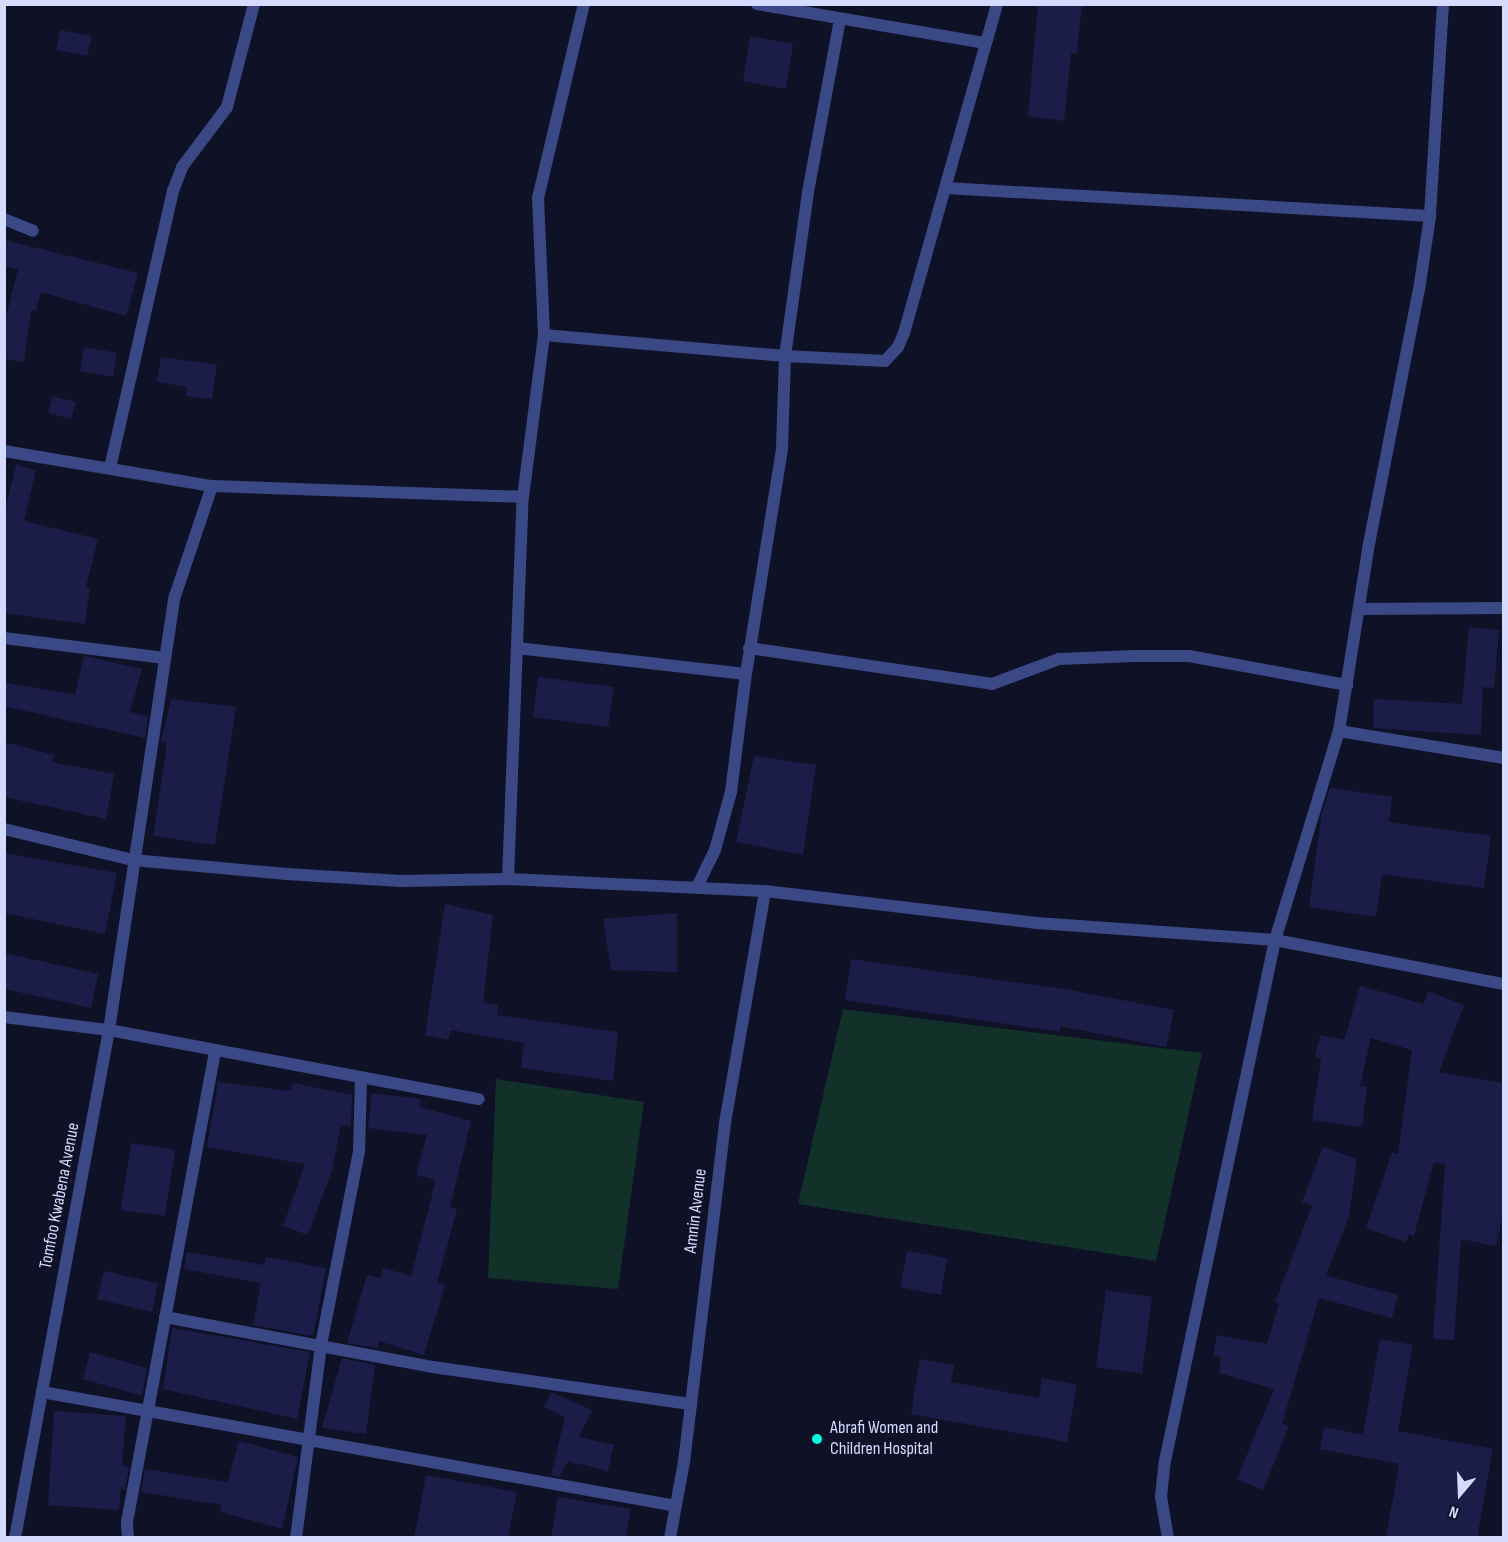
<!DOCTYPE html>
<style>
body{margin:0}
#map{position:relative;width:1508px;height:1542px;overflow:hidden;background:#0f1127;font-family:"Sofia Sans Condensed",sans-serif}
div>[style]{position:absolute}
.green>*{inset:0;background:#123129}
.building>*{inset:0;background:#1b1d48}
.street>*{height:12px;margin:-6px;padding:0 6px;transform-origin:6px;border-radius:6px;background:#3a4986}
.dots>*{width:16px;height:16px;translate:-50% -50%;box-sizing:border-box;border:3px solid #0f1127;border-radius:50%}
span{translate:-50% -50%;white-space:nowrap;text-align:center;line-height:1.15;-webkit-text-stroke:4.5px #0f1127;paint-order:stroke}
.street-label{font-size:18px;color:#d5daff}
.poi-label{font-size:18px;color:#d5daff}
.left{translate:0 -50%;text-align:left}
.frame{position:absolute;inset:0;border:6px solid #d5daff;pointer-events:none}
.north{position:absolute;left:1430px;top:1464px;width:60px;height:60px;-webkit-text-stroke:4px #0f1127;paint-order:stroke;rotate:199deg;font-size:16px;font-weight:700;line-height:24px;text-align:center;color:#d5daff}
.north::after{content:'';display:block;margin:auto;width:21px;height:27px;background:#d5daff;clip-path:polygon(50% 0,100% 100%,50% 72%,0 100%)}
</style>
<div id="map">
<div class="green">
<i style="clip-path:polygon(843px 1009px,1202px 1053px,1156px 1261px,798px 1204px)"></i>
<i style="clip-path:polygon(496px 1079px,644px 1102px,618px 1289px,488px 1278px)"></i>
</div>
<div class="building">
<i style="clip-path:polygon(1038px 4px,1082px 4px,1077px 53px,1071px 53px,1064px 121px,1028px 116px)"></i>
<i style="clip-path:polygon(60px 30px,92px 36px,87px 56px,56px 50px)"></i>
<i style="clip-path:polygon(750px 36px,793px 44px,786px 89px,743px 81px)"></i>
<i style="clip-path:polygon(4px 240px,138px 273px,126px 316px,41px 292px,36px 311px,31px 310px,24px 362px,4px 359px,4px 325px,18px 269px,4px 266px)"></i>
<i style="clip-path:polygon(84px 347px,117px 353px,113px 377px,80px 371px)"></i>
<i style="clip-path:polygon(161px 357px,217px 365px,212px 399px,186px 396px,187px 387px,157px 382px)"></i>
<i style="clip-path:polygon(52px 396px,76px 402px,71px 419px,48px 413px)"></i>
<i style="clip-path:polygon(16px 465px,36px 470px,24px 521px,98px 539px,86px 587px,90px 587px,85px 624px,4px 613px,4px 515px)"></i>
<i style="clip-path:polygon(1469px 627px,1499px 630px,1494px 688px,1483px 687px,1481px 735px,1373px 728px,1374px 699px,1462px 704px)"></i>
<i style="clip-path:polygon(84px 656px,142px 669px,130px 712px,148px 716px,145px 738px,4px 706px,4px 682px,75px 695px)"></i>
<i style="clip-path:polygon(538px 677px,614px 687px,608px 727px,533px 717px)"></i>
<i style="clip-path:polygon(171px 699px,236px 707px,215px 845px,153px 836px,166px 753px,166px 742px,161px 741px)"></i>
<i style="clip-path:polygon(4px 742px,54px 755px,52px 762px,114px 774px,106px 819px,4px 797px)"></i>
<i style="clip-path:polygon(754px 756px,816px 765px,803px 855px,736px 842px)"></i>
<i style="clip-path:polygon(1330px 788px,1392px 797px,1389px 822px,1491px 836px,1484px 888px,1382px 874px,1376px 917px,1309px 907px,1321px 817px)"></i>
<i style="clip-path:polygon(4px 853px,117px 873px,105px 934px,4px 913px)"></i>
<i style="clip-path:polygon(445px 904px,493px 915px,483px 1003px,498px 1005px,497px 1015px,618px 1032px,613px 1081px,521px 1068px,524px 1043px,451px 1030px,448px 1040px,425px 1035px)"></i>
<i style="clip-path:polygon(677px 913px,677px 972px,611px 970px,603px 919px)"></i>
<i style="clip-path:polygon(4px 953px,98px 974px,91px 1008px,4px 989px)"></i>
<i style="clip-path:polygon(851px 959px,1070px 990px,1174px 1010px,1166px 1047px,1060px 1026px,1060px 1032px,845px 1000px)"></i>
<i style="clip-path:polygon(1360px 986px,1424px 1004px,1428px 991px,1464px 1005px,1439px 1072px,1503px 1083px,1503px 1212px,1496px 1246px,1461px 1239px,1454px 1340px,1433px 1339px,1445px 1164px,1434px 1162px,1414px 1236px,1409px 1234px,1406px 1242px,1366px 1228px,1392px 1152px,1398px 1154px,1412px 1050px,1371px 1038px,1360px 1086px,1367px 1087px,1362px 1127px,1312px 1120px,1321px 1059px,1315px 1057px,1320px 1035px,1344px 1040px)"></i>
<i style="clip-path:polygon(218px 1082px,291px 1091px,293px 1083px,352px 1095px,351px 1126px,341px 1125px,332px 1170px,308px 1235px,283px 1226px,305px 1164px,207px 1147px)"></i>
<i style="clip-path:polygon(372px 1093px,421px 1099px,420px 1107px,471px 1121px,450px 1207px,457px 1209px,437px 1283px,445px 1285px,424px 1355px,379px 1341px,378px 1348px,347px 1343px,367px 1275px,381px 1278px,383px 1268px,411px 1276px,436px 1180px,416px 1175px,427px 1135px,368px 1128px)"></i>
<i style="clip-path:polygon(131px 1143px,175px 1150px,165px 1216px,121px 1210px)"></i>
<i style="clip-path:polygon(1323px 1147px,1357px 1159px,1349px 1216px,1326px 1276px,1398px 1295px,1392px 1318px,1319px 1298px,1282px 1424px,1289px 1426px,1263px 1490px,1237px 1479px,1274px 1389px,1219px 1373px,1221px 1357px,1213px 1356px,1217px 1335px,1267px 1344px,1279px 1304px,1275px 1302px,1312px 1206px,1302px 1202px)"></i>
<i style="clip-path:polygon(907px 1251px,947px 1258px,941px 1295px,900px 1287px)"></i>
<i style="clip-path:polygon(187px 1252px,264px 1265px,266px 1257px,326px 1268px,313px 1336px,253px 1325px,261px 1283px,184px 1269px)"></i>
<i style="clip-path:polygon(104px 1271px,158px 1283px,152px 1312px,97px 1299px)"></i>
<i style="clip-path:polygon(1106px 1290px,1152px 1297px,1142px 1374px,1096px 1367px)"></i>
<i style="clip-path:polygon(172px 1328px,310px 1352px,297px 1419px,163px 1389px)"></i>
<i style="clip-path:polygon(1380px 1339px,1413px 1345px,1398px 1431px,1493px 1449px,1477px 1538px,1386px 1538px,1399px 1464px,1320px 1449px,1324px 1427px,1363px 1435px)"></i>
<i style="clip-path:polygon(90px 1352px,147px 1368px,142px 1396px,83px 1379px)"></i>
<i style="clip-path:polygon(342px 1358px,375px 1365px,366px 1434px,322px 1428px)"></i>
<i style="clip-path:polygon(920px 1359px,954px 1365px,951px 1382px,1039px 1398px,1042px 1378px,1077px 1385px,1067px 1442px,911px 1414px)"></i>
<i style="clip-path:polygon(551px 1392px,592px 1410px,579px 1437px,614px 1445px,608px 1471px,568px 1461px,560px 1477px,551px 1475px,565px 1417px,544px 1407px)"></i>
<i style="clip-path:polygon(54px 1411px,126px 1416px,122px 1465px,129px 1467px,125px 1490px,121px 1489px,119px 1510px,48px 1505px)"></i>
<i style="clip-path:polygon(239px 1441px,298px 1457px,282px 1529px,220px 1512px,222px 1505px,141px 1492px,145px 1469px,228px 1482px)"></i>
<i style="clip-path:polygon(426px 1475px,517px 1492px,508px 1538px,414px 1538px)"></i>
<i style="clip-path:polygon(558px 1497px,631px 1509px,626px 1538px,551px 1538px)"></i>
</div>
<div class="street">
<i style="left:757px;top:4px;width:232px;rotate:9.7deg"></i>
<i style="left:946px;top:188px;width:485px;rotate:3.3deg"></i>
<i style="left:4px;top:219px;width:31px;rotate:22deg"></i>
<i style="left:544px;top:335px;width:242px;rotate:5deg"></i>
<i style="left:785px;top:356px;width:100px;rotate:2.9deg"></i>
<i style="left:885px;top:361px;width:19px;rotate:-47deg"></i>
<i style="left:898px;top:347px;width:15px;rotate:-67deg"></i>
<i style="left:904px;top:333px;width:342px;rotate:-74.2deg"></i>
<i style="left:4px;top:451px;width:211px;rotate:9.6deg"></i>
<i style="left:212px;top:486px;width:311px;rotate:2deg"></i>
<i style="left:110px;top:468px;width:284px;rotate:-77.2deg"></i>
<i style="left:173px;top:191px;width:26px;rotate:-69deg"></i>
<i style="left:182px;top:167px;width:75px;rotate:-53.1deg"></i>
<i style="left:227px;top:107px;width:106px;rotate:-75.3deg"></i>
<i style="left:1360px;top:609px;width:144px;rotate:-0.4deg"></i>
<i style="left:4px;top:638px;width:162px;rotate:7.1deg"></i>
<i style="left:517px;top:648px;width:230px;rotate:6.5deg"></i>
<i style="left:749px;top:648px;width:246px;rotate:8.4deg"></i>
<i style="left:992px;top:684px;width:72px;rotate:-20.5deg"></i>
<i style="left:1059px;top:659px;width:76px;rotate:-2.3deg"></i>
<i style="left:1135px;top:656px;width:54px"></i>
<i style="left:1189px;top:656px;width:161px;rotate:10.4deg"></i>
<i style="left:1339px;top:731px;width:167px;rotate:9.3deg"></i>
<i style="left:4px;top:829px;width:133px;rotate:13.5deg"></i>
<i style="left:133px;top:860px;width:154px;rotate:5.2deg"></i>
<i style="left:286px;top:874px;width:115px;rotate:3.5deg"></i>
<i style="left:401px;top:881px;width:107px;rotate:-1.1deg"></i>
<i style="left:508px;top:879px;width:257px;rotate:2.7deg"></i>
<i style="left:765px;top:891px;width:274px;rotate:6.7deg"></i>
<i style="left:1037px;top:923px;width:239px;rotate:4.1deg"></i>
<i style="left:1275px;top:940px;width:233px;rotate:10.9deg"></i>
<i style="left:508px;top:879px;width:382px;rotate:-87.8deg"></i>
<i style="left:523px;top:497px;width:163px;rotate:-82.6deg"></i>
<i style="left:544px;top:335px;width:137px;rotate:-92.5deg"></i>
<i style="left:538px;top:198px;width:199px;rotate:-76.7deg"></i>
<i style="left:697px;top:887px;width:41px;rotate:-64.1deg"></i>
<i style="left:715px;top:850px;width:60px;rotate:-74.6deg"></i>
<i style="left:731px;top:792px;width:119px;rotate:-82.8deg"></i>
<i style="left:746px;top:674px;width:229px;rotate:-80.9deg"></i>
<i style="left:782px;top:448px;width:92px;rotate:-88.1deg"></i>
<i style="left:785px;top:356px;width:166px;rotate:-82deg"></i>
<i style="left:808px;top:192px;width:175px;rotate:-79.5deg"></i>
<i style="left:4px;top:1017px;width:106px;rotate:7.1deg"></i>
<i style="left:109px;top:1030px;width:376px;rotate:10.6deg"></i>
<i style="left:165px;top:1317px;width:273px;rotate:10.6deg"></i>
<i style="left:433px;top:1367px;width:261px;rotate:8.2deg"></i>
<i style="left:42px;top:1392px;width:644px;rotate:10.19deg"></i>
<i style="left:15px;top:1538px;width:517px;rotate:-79.52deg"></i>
<i style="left:109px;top:1030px;width:439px;rotate:-81.4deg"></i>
<i style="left:175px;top:596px;width:116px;rotate:-71.4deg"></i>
<i style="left:128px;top:1538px;width:16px;rotate:-94deg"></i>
<i style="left:127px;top:1522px;width:477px;rotate:-79.4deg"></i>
<i style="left:296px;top:1538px;width:195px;rotate:-82.6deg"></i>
<i style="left:321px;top:1345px;width:198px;rotate:-78.9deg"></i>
<i style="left:359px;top:1151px;width:73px;rotate:-88.4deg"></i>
<i style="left:670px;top:1538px;width:77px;rotate:-79.6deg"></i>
<i style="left:684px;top:1462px;width:341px;rotate:-83.1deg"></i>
<i style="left:725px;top:1123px;width:235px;rotate:-80.2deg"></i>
<i style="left:1168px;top:1538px;width:42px;rotate:-99.7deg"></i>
<i style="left:1161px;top:1497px;width:36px;rotate:-84deg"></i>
<i style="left:1165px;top:1461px;width:532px;rotate:-78.08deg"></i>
<i style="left:1275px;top:940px;width:219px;rotate:-73deg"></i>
<i style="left:1339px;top:731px;width:184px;rotate:-80.9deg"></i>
<i style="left:1368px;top:549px;width:264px;rotate:-78.9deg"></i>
<i style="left:1419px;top:290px;width:75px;rotate:-81.5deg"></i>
<i style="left:1430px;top:216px;width:212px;rotate:-86.5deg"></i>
</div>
<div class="dots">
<i style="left:817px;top:1439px;background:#01ffdd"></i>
</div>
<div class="street-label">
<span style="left:60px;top:1196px;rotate:-79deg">Tomfoo Kwabena Avenue</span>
<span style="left:696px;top:1211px;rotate:-83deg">Amnin Avenue</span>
</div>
<div class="poi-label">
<span class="left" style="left:830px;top:1439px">Abrafi Women and<br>Children Hospital</span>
</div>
<div class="frame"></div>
<div class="north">N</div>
</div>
